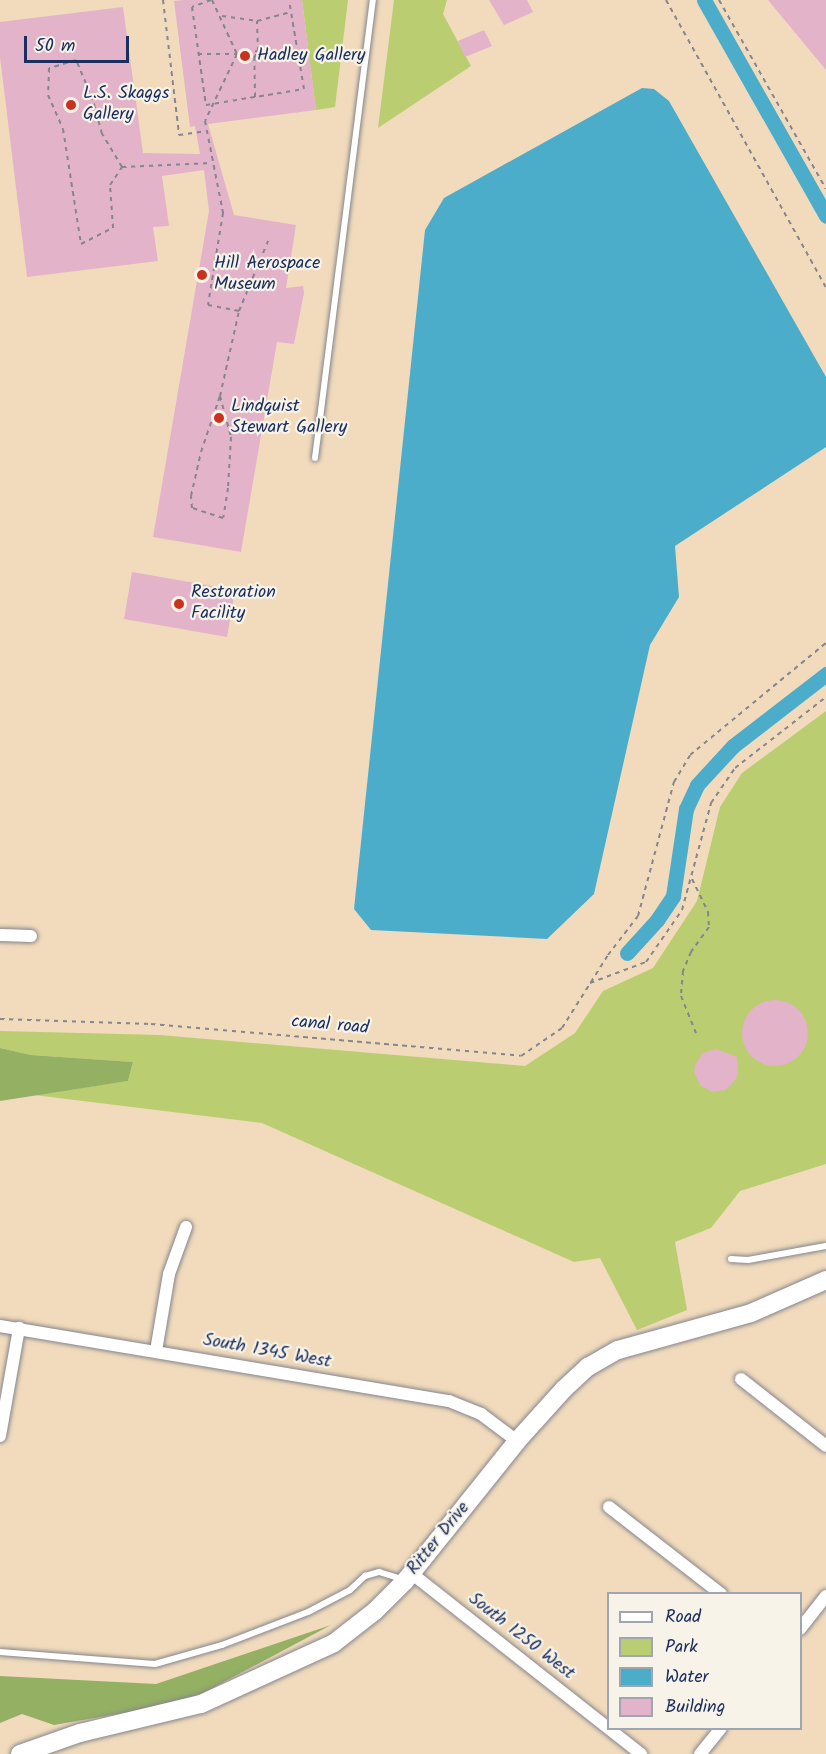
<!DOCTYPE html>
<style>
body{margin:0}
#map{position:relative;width:826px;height:1754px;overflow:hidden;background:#f1dbbc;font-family:Kalam,sans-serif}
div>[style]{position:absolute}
.green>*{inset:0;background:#bacd71}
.forest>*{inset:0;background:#93b063}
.water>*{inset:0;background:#4cadcb}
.canal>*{height:15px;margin:-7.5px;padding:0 7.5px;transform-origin:7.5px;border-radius:7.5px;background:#4cadcb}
.building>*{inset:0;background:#e3b3ca}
.round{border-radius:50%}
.path>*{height:2px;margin-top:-1px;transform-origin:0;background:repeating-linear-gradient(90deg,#86858d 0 4.5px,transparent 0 9px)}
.roads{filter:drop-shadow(0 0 2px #86858d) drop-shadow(0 0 2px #86858d)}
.lane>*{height:6px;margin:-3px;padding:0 3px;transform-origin:3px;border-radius:3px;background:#fff}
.street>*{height:12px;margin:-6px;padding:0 6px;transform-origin:6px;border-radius:6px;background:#fff}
.secondary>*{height:18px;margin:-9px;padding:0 9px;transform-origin:9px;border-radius:9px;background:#fff}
.dots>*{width:16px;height:16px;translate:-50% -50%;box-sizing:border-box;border:3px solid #f7f3e8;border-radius:50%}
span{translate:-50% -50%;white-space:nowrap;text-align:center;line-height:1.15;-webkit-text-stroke:4.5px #f7f3e8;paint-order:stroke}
.poi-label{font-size:18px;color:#1b2f5e}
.left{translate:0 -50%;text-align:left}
.street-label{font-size:18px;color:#1b2f5e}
.legend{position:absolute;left:607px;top:1592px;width:195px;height:138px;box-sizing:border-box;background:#f7f3e8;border:2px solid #9fa5b1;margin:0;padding:8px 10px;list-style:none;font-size:18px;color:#1b2f5e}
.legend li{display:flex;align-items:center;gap:12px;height:30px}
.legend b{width:30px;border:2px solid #9fa5b1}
.scale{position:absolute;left:24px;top:36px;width:105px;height:27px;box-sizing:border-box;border:3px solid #1b2f5e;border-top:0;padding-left:8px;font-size:18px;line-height:21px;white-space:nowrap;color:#1b2f5e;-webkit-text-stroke:4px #f7f3e8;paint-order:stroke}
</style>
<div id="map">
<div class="green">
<i style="clip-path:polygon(302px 0,348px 0,335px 107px,316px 110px)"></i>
<i style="clip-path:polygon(394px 0,447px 0,443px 14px,471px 66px,378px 128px)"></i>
<i style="clip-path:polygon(826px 711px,826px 1164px,740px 1191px,711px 1228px,675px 1242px,687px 1310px,637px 1330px,600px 1258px,574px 1262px,262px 1123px,34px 1095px,128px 1081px,133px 1062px,31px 1055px,0 1048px,0 1031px,160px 1035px,525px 1066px,575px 1033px,603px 991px,653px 968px,697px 901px,720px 807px,742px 773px)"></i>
</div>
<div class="forest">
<i style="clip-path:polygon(0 1048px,31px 1055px,133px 1062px,128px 1081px,0 1101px)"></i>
<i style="clip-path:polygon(331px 1625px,186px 1702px,54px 1725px,22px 1714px,0 1723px,0 1676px,156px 1684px)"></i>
</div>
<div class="water">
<i style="clip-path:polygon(642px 88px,654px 89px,669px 101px,826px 377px,826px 447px,675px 546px,679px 597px,650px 645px,594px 894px,547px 939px,371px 930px,354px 909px,425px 230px,444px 198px)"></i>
</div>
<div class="canal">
<i style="left:704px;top:0;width:248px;rotate:60.5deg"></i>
<i style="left:627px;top:953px;width:45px;rotate:-47.7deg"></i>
<i style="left:657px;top:920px;width:29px;rotate:-56deg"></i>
<i style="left:673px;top:896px;width:88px;rotate:-81.5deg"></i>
<i style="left:686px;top:809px;width:26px;rotate:-65deg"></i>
<i style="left:697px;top:785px;width:53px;rotate:-47.3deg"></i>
<i style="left:733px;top:746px;width:118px;rotate:-37.7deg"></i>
</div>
<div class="building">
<i style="clip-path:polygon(184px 0,302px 0,316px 110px,208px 124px,234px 215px,296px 225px,286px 288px,303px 286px,304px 293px,294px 344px,277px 342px,241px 552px,153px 537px,209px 211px,204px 170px,162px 176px,169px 226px,153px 227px,158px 261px,27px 277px,0 57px,0 22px,123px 7px,143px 153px,200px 154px,195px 126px,190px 127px,174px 1px)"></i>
<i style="clip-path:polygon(489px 0,527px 0,533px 12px,504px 25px)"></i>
<i style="clip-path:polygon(768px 0,826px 0,826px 70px)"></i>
<i style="clip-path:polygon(484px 30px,492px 46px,465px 57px,458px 41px)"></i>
<i style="clip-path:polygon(132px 572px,235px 590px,227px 637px,124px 619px)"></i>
<i class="round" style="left:742px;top:1000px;width:66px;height:66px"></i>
<i style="clip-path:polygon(716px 1049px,737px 1057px,738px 1072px,736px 1079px,726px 1090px,712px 1092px,700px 1085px,694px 1072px,695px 1065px,703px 1053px)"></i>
</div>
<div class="path">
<i style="left:163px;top:0;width:136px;rotate:83.2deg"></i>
<i style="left:179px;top:135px;width:28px;rotate:-8deg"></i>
<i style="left:211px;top:0;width:20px;rotate:160deg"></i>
<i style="left:192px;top:7px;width:99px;rotate:81.9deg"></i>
<i style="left:206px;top:105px;width:99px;rotate:-9.3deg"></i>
<i style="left:304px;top:89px;width:90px;rotate:-99.6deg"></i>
<i style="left:212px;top:0;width:60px;rotate:65.2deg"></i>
<i style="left:237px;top:54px;width:74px;rotate:115.5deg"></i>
<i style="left:205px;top:121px;width:94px;rotate:78.9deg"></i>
<i style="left:223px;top:213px;width:93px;rotate:99.3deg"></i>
<i style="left:208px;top:305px;width:32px;rotate:11deg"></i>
<i style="left:666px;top:0;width:329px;rotate:60.9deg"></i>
<i style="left:719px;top:0;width:217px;rotate:60.5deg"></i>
<i style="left:222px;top:16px;width:35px;rotate:8deg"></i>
<i style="left:198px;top:54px;width:39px"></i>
<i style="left:237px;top:54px;width:21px;rotate:-8deg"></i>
<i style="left:258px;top:51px;width:30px;rotate:-92deg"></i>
<i style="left:257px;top:21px;width:34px;rotate:-15deg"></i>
<i style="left:255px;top:97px;width:39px;rotate:-91deg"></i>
<i style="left:254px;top:58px;width:8px;rotate:-60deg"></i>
<i style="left:122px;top:167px;width:39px;rotate:-121deg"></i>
<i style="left:102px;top:134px;width:35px;rotate:-105deg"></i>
<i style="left:93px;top:100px;width:43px;rotate:-113deg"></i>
<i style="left:76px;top:60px;width:28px;rotate:163deg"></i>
<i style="left:49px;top:68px;width:27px;rotate:92deg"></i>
<i style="left:48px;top:95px;width:37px;rotate:66deg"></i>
<i style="left:63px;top:129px;width:116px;rotate:81.1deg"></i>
<i style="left:81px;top:244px;width:36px;rotate:-27deg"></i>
<i style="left:113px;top:228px;width:43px;rotate:-94deg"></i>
<i style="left:110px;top:185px;width:22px;rotate:-56deg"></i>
<i style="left:122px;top:167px;width:90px;rotate:-2.5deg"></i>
<i style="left:220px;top:396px;width:42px;rotate:75deg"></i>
<i style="left:231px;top:437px;width:51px;rotate:93.4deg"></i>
<i style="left:228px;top:488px;width:30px;rotate:99deg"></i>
<i style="left:223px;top:518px;width:33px;rotate:-162deg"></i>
<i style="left:192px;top:508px;width:12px;rotate:-95deg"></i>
<i style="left:191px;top:496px;width:45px;rotate:-77.2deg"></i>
<i style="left:201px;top:452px;width:59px;rotate:-71.3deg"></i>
<i style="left:220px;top:396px;width:87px;rotate:-77.4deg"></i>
<i style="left:239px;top:311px;width:76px;rotate:-67.5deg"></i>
<i style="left:692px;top:879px;width:37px;rotate:64deg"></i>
<i style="left:708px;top:912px;width:15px;rotate:86deg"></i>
<i style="left:709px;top:927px;width:31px;rotate:126deg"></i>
<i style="left:691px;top:952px;width:21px;rotate:113deg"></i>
<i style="left:683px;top:971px;width:25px;rotate:95deg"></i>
<i style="left:681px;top:996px;width:40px;rotate:68deg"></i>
<i style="left:590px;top:983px;width:60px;rotate:-20.6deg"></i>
<i style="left:646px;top:962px;width:63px;rotate:-55.3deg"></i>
<i style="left:682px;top:910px;width:111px;rotate:-74.8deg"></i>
<i style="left:711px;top:803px;width:42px;rotate:-55.6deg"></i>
<i style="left:735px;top:768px;width:115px;rotate:-38deg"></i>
<i style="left:0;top:1019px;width:151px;rotate:1.9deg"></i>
<i style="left:151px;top:1024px;width:371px;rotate:4.9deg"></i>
<i style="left:521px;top:1056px;width:50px;rotate:-34.3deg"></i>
<i style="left:562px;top:1028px;width:86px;rotate:-57.8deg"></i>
<i style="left:608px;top:955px;width:49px;rotate:-52.4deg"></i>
<i style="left:638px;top:916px;width:139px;rotate:-75deg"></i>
<i style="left:674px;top:782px;width:31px;rotate:-59deg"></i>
<i style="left:690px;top:755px;width:176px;rotate:-39.5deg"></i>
</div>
<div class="roads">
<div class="lane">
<i style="left:315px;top:458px;width:462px;rotate:-82.8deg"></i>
<i style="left:731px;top:1259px;width:17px;rotate:3deg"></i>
<i style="left:748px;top:1260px;width:79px;rotate:-10.2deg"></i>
<i style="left:0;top:1652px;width:155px;rotate:4.4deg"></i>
<i style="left:155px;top:1664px;width:70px;rotate:-15.8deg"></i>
<i style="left:222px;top:1645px;width:92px;rotate:-21deg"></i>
<i style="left:308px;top:1612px;width:47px;rotate:-27.6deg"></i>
<i style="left:350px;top:1590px;width:21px;rotate:-43deg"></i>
<i style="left:365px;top:1576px;width:15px;rotate:-16deg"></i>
<i style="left:379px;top:1572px;width:24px;rotate:17deg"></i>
</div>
<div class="street">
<i style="left:0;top:935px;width:31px;rotate:2deg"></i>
<i style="left:0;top:1326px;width:455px;rotate:9.5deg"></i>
<i style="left:449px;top:1401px;width:35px;rotate:22deg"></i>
<i style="left:481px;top:1414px;width:45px;rotate:36.9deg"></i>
<i style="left:156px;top:1351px;width:78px;rotate:-80.4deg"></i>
<i style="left:169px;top:1274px;width:50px;rotate:-70.1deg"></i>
<i style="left:741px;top:1379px;width:108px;rotate:38.2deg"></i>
<i style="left:0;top:1436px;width:110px;rotate:-80deg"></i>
<i style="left:609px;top:1507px;width:142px;rotate:37.8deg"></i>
<i style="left:411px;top:1573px;width:293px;rotate:38.2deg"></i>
<i style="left:800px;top:1629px;width:42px;rotate:-51.8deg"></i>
<i style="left:700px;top:1754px;width:33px;rotate:-51deg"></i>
</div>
<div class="secondary">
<i style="left:20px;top:1754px;width:64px;rotate:-19.3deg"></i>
<i style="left:80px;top:1733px;width:124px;rotate:-13.5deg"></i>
<i style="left:201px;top:1704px;width:146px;rotate:-24.6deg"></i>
<i style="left:334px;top:1643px;width:52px;rotate:-38deg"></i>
<i style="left:375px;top:1611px;width:42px;rotate:-45deg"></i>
<i style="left:405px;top:1581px;width:179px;rotate:-51.3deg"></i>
<i style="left:517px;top:1441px;width:70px;rotate:-47.9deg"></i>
<i style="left:564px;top:1389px;width:33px;rotate:-43deg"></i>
<i style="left:588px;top:1367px;width:34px;rotate:-30deg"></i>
<i style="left:618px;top:1350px;width:138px;rotate:-15.5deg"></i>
<i style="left:751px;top:1313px;width:82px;rotate:-23.7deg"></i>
</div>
</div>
<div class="dots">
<i style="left:245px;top:56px;background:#c8321e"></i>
<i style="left:71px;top:105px;background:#c8321e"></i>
<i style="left:202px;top:275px;background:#c8321e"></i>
<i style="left:219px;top:418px;background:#c8321e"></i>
<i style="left:179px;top:604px;background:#c8321e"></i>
</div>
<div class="poi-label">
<span class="left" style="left:257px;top:56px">Hadley Gallery</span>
<span class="left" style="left:83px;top:105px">L.S. Skaggs<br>Gallery</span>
<span class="left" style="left:214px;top:275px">Hill Aerospace<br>Museum</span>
<span class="left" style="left:231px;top:418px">Lindquist<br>Stewart Gallery</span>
<span class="left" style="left:191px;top:604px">Restoration<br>Facility</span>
</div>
<div class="street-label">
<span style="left:330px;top:1026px;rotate:5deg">canal road</span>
<span style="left:267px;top:1352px;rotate:10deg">South 1345 West</span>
<span style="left:439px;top:1539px;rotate:-51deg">Ritter Drive</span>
<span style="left:521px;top:1637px;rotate:38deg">South 1250 West</span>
</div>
<ul class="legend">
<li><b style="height:8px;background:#fff"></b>Road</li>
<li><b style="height:16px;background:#bacd71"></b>Park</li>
<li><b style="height:16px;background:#4cadcb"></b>Water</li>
<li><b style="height:16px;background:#e3b3ca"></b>Building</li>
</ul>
<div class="scale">50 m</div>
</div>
